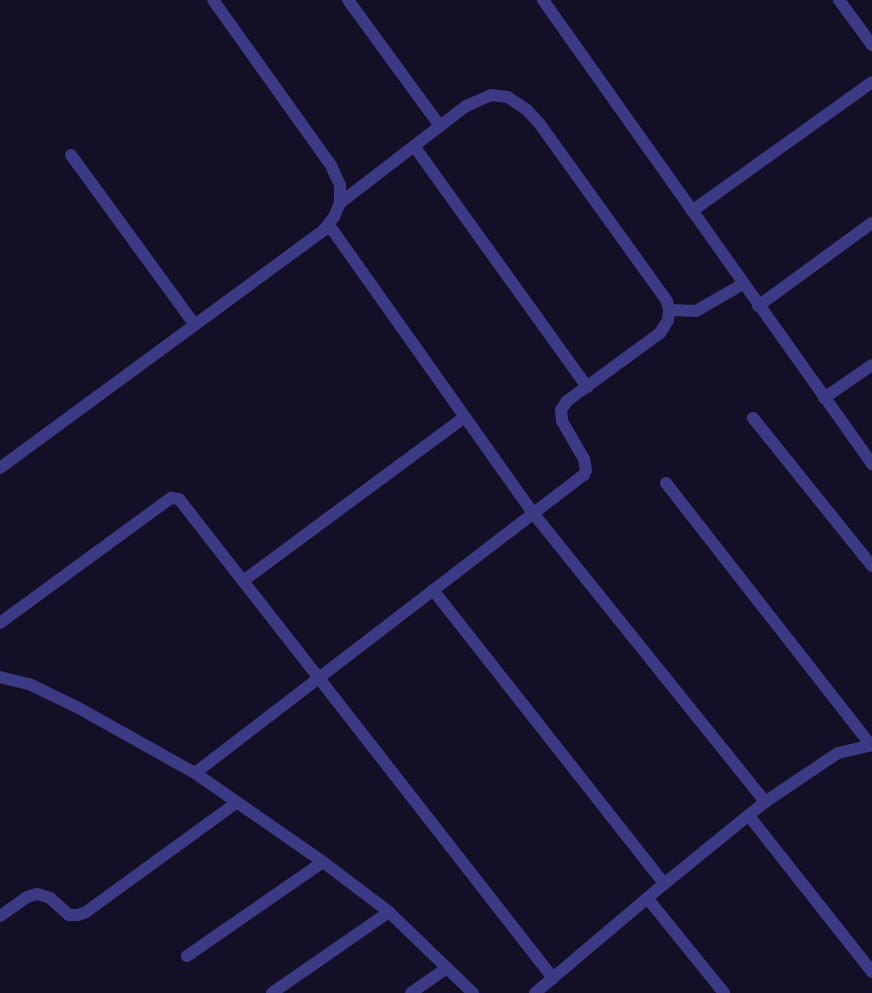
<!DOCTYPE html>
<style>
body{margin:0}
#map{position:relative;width:872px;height:993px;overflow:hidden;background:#130f26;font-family:"DejaVu Sans",sans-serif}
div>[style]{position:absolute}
.minor>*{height:12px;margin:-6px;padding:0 6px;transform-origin:6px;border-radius:6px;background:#3d3a85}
span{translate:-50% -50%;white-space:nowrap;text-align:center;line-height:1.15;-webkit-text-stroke:4px #130f26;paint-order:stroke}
</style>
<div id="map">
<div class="minor">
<i style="left:348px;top:0;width:156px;rotate:53.9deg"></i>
<i style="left:543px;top:0;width:569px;rotate:54.66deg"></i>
<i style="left:839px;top:0;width:56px;rotate:53.7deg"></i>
<i style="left:414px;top:146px;width:297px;rotate:54.3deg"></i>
<i style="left:71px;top:155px;width:210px;rotate:53.9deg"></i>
<i style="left:692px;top:211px;width:221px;rotate:-35.6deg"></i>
<i style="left:329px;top:225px;width:353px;rotate:54.7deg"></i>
<i style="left:533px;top:513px;width:371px;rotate:51.2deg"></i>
<i style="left:758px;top:306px;width:141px;rotate:-36.1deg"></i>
<i style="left:669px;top:310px;width:27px;rotate:2deg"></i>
<i style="left:696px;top:311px;width:54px;rotate:-29.9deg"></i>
<i style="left:824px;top:398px;width:58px;rotate:-34.5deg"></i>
<i style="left:753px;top:418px;width:190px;rotate:51.2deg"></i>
<i style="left:0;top:468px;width:401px;rotate:-36.3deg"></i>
<i style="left:323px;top:231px;width:18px;rotate:-52deg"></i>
<i style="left:334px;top:217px;width:15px;rotate:-67deg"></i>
<i style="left:340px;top:203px;width:18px;rotate:-90deg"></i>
<i style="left:340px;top:185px;width:23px;rotate:-115deg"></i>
<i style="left:330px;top:164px;width:201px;rotate:-125.5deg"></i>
<i style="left:666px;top:483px;width:333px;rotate:52deg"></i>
<i style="left:243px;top:581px;width:276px;rotate:-36.5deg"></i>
<i style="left:433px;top:590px;width:374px;rotate:51.8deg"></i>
<i style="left:0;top:623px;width:212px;rotate:-36.2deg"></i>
<i style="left:171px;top:498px;width:8px;rotate:7deg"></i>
<i style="left:179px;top:499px;width:608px;rotate:52.02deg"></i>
<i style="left:0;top:677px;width:30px;rotate:14deg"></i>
<i style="left:29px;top:684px;width:51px;rotate:25.6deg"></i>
<i style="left:75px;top:706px;width:137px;rotate:29.2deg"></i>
<i style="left:195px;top:773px;width:156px;rotate:34.8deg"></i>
<i style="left:323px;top:862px;width:83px;rotate:37.1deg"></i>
<i style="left:389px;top:912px;width:117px;rotate:44deg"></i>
<i style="left:195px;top:773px;width:490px;rotate:-37.5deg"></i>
<i style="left:584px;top:475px;width:5px;rotate:-68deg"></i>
<i style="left:586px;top:470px;width:11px;rotate:-100deg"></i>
<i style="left:584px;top:459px;width:44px;rotate:-120.1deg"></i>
<i style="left:562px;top:421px;width:11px;rotate:-95deg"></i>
<i style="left:561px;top:410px;width:11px;rotate:-56deg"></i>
<i style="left:567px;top:401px;width:115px;rotate:-36.2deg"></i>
<i style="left:660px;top:333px;width:15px;rotate:-58deg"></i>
<i style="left:668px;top:320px;width:10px;rotate:-84deg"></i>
<i style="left:669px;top:310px;width:9px;rotate:-103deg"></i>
<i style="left:667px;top:301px;width:219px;rotate:-125.7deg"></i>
<i style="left:539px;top:123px;width:18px;rotate:-133deg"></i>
<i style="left:527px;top:110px;width:23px;rotate:-146deg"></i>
<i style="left:508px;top:97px;width:17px;rotate:-173deg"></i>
<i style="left:491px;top:95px;width:27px;rotate:156deg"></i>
<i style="left:466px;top:106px;width:159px;rotate:142.4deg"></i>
<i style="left:749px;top:816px;width:199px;rotate:51.7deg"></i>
<i style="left:648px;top:899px;width:121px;rotate:51deg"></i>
<i style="left:0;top:916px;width:33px;rotate:-35deg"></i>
<i style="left:27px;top:897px;width:10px;rotate:-17deg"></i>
<i style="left:37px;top:894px;width:14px;rotate:17deg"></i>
<i style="left:50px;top:898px;width:25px;rotate:42deg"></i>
<i style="left:69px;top:915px;width:9px"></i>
<i style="left:78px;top:915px;width:9px;rotate:-21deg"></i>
<i style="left:86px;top:912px;width:185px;rotate:-36deg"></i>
<i style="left:187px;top:956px;width:165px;rotate:-34.7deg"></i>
<i style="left:272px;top:993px;width:142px;rotate:-34.7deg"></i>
<i style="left:411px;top:993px;width:44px;rotate:-34.8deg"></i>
<i style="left:535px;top:993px;width:169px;rotate:-40.2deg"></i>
<i style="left:664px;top:884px;width:130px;rotate:-39.1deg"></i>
<i style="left:765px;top:802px;width:88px;rotate:-33.9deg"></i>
<i style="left:838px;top:753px;width:35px;rotate:-13deg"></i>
</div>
</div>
